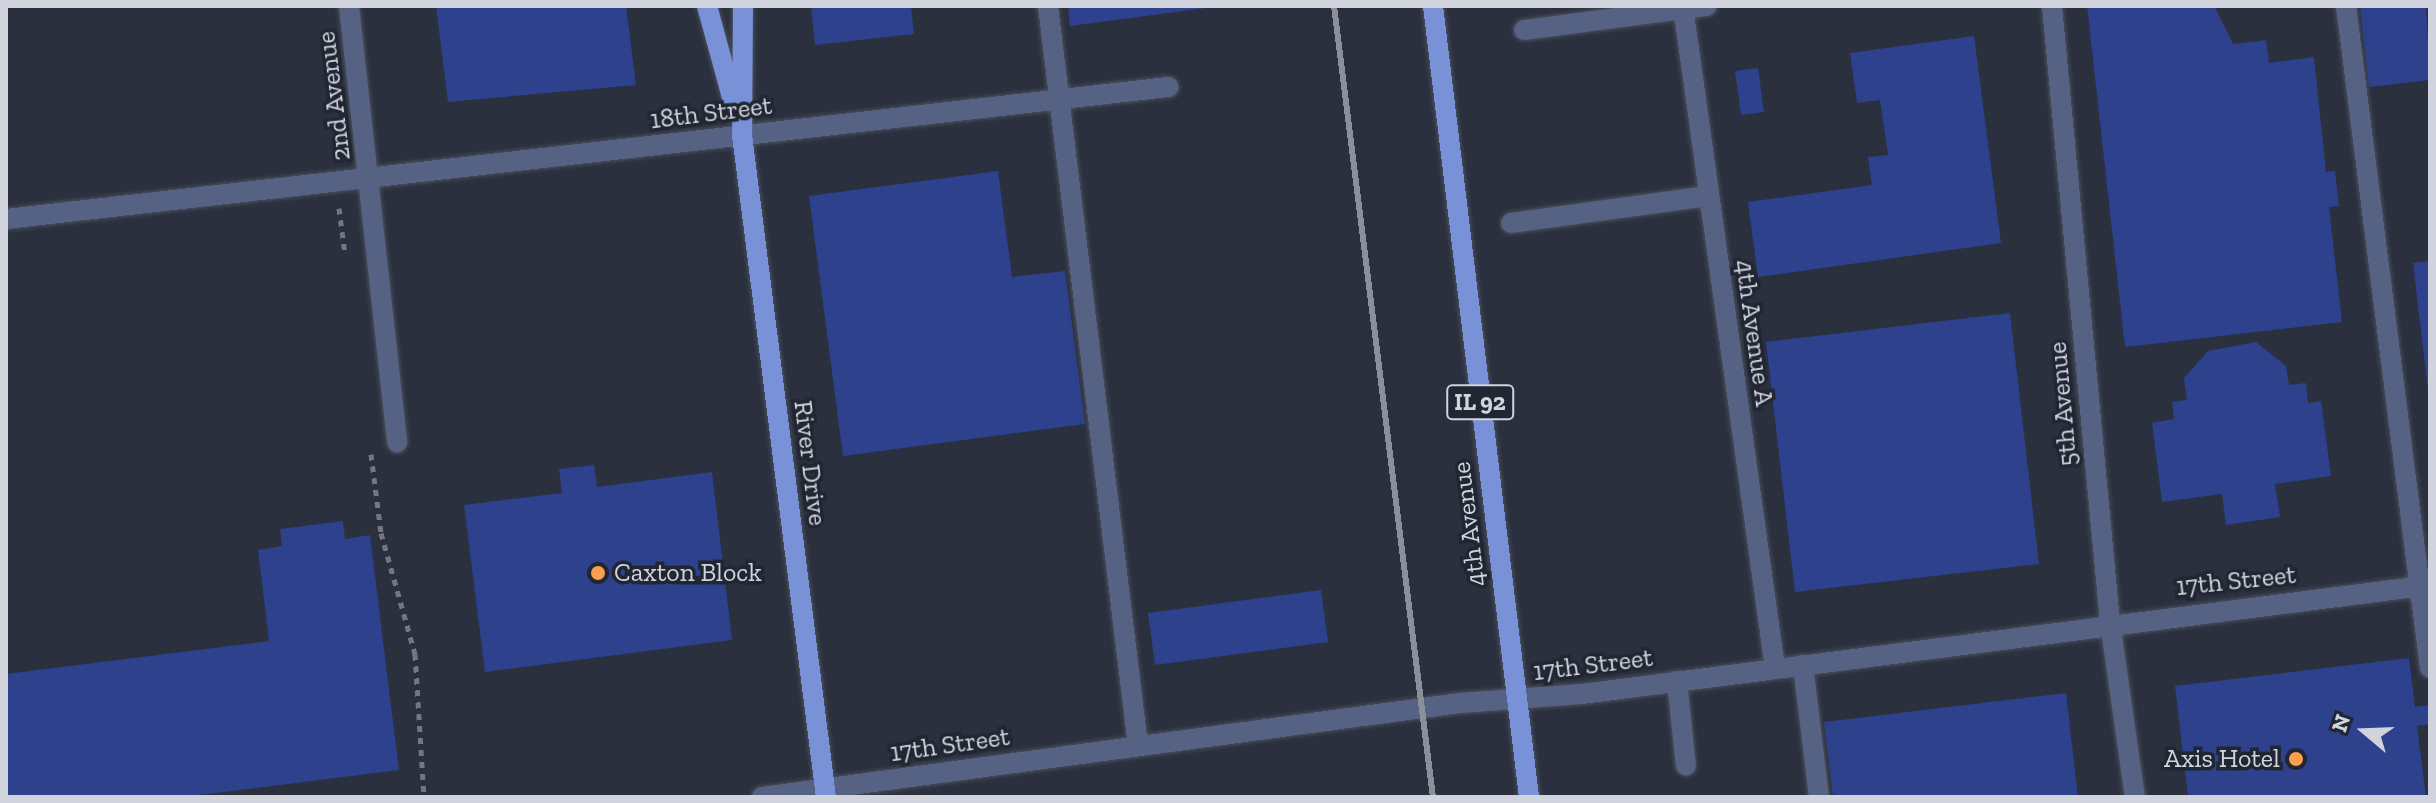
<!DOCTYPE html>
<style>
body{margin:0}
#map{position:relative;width:2436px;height:803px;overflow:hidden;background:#2b303e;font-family:"Zilla Slab",serif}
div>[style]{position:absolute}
.building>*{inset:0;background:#2d418c}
.path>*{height:5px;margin-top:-2.5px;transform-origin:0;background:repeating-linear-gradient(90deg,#737782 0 6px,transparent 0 12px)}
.roads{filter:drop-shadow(0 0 2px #494e5b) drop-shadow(0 0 2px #494e5b)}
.minor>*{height:20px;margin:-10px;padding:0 10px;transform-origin:10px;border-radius:10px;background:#566284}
.major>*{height:20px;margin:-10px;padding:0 10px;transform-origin:10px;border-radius:10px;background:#7991d7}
.rail>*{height:6px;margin:-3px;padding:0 3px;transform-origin:3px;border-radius:3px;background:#8b8f9a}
.dots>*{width:22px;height:22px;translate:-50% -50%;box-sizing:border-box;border:4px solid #212633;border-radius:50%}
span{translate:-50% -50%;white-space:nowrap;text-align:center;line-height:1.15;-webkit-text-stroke:7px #212633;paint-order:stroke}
.shield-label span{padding:2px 6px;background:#212633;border:2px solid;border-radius:6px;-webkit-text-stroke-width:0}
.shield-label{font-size:24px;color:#d1d4dd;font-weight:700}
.street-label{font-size:26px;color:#d1d4dd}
.poi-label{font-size:26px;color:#d1d4dd}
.left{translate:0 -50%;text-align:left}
.right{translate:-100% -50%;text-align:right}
.frame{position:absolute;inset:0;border:8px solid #d1d4dd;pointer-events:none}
.north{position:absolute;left:2324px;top:691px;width:80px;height:80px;-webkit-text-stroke:6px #212633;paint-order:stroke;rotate:289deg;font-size:22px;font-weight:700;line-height:32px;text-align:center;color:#d1d4dd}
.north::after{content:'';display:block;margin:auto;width:28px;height:36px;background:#d1d4dd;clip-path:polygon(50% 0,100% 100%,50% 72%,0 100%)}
</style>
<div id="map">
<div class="building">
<i style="clip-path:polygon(436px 6px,626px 6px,636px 85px,448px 102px)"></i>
<i style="clip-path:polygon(811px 6px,911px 6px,914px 34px,815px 45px)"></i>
<i style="clip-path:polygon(1068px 6px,1206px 6px,1206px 8px,1070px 26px)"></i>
<i style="clip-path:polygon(2087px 6px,2214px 6px,2233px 44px,2266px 40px,2269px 63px,2314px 57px,2326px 172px,2335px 171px,2339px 206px,2329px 207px,2342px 322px,2125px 347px)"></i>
<i style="clip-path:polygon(2360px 6px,2426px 6px,2430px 80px,2369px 87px)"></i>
<i style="clip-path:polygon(1974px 36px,2001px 243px,1758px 277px,1748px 202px,1872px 185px,1868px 157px,1888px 155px,1880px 100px,1857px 103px,1850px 53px)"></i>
<i style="clip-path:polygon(1758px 68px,1764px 112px,1741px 115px,1735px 71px)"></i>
<i style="clip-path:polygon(998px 171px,1012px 277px,1065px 271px,1085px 424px,843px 456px,809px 196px)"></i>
<i style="clip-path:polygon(2430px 261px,2430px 390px,2428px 390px,2413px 263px)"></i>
<i style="clip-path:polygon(2010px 313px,2039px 564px,1795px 592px,1766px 342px)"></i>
<i style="clip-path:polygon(2256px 342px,2286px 366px,2289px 385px,2306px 383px,2308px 403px,2321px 401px,2331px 476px,2275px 484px,2280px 517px,2226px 525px,2222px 494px,2162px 502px,2152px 423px,2174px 419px,2172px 402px,2187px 400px,2184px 378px,2208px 351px)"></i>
<i style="clip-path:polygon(594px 465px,597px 487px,712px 472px,732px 640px,485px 672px,464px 505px,562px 493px,559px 469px)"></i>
<i style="clip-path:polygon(343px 521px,345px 539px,370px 535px,399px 770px,183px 797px,6px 797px,6px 674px,269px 641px,258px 550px,282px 546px,280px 529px)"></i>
<i style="clip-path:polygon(1321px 590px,1328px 642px,1155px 665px,1148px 613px)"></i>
<i style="clip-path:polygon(2409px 658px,2415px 707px,2430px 705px,2430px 724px,2417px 726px,2426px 797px,2188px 797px,2175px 686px)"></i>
<i style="clip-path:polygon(2066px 693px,2078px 797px,1833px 797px,1824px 722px)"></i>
</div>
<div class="path">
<i style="left:339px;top:208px;width:46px;rotate:82.6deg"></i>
<i style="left:371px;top:454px;width:80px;rotate:82.8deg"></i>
<i style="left:381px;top:533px;width:126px;rotate:74.3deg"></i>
<i style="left:415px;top:654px;width:143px;rotate:86.4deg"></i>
</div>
<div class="roads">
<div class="minor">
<i style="left:349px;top:6px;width:439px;rotate:83.7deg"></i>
<i style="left:1048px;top:6px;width:744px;rotate:83.06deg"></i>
<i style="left:1683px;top:6px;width:668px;rotate:82.09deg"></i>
<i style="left:2052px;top:6px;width:619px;rotate:84.62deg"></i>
<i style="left:2110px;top:622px;width:177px;rotate:81.9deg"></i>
<i style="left:2346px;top:6px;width:667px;rotate:82.77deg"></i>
<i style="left:1524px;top:30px;width:184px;rotate:-7.5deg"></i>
<i style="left:6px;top:219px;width:1170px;rotate:-6.48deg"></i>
<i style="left:1511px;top:223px;width:200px;rotate:-7.8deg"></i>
<i style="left:1803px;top:665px;width:133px;rotate:83.1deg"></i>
<i style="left:1677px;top:681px;width:85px;rotate:84deg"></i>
<i style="left:762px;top:797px;width:704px;rotate:-7.67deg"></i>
<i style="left:1460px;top:703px;width:122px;rotate:-4.2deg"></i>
<i style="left:1582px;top:694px;width:855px;rotate:-7.32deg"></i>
</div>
<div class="major">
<i style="left:707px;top:6px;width:110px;rotate:74.7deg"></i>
<i style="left:743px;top:6px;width:129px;rotate:90.4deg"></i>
<i style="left:742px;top:135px;width:667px;rotate:82.77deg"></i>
<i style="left:1433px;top:6px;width:797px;rotate:83.08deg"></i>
</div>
</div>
<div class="rail">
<i style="left:1334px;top:6px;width:797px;rotate:82.87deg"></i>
</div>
<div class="dots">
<i style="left:598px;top:573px;background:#fa9f4f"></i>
<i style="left:2296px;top:759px;background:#fa9f4f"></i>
</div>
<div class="shield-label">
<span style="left:1480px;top:402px">IL 92</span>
</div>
<div class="street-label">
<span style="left:334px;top:96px;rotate:-97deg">2nd Avenue</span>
<span style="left:711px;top:113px;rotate:-7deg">18th Street</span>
<span style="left:1754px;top:333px;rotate:82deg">4th Avenue A</span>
<span style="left:2063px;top:404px;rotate:-95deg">5th Avenue</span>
<span style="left:810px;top:463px;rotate:83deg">River Drive</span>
<span style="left:1469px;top:524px;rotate:-97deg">4th Avenue</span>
<span style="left:2236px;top:581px;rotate:-6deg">17th Street</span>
<span style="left:1593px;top:665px;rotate:-7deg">17th Street</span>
<span style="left:950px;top:745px;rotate:-8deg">17th Street</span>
</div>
<div class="poi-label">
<span class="left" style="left:614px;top:573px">Caxton Block</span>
<span class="right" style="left:2280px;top:759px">Axis Hotel</span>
</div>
<div class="frame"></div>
<div class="north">N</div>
</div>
